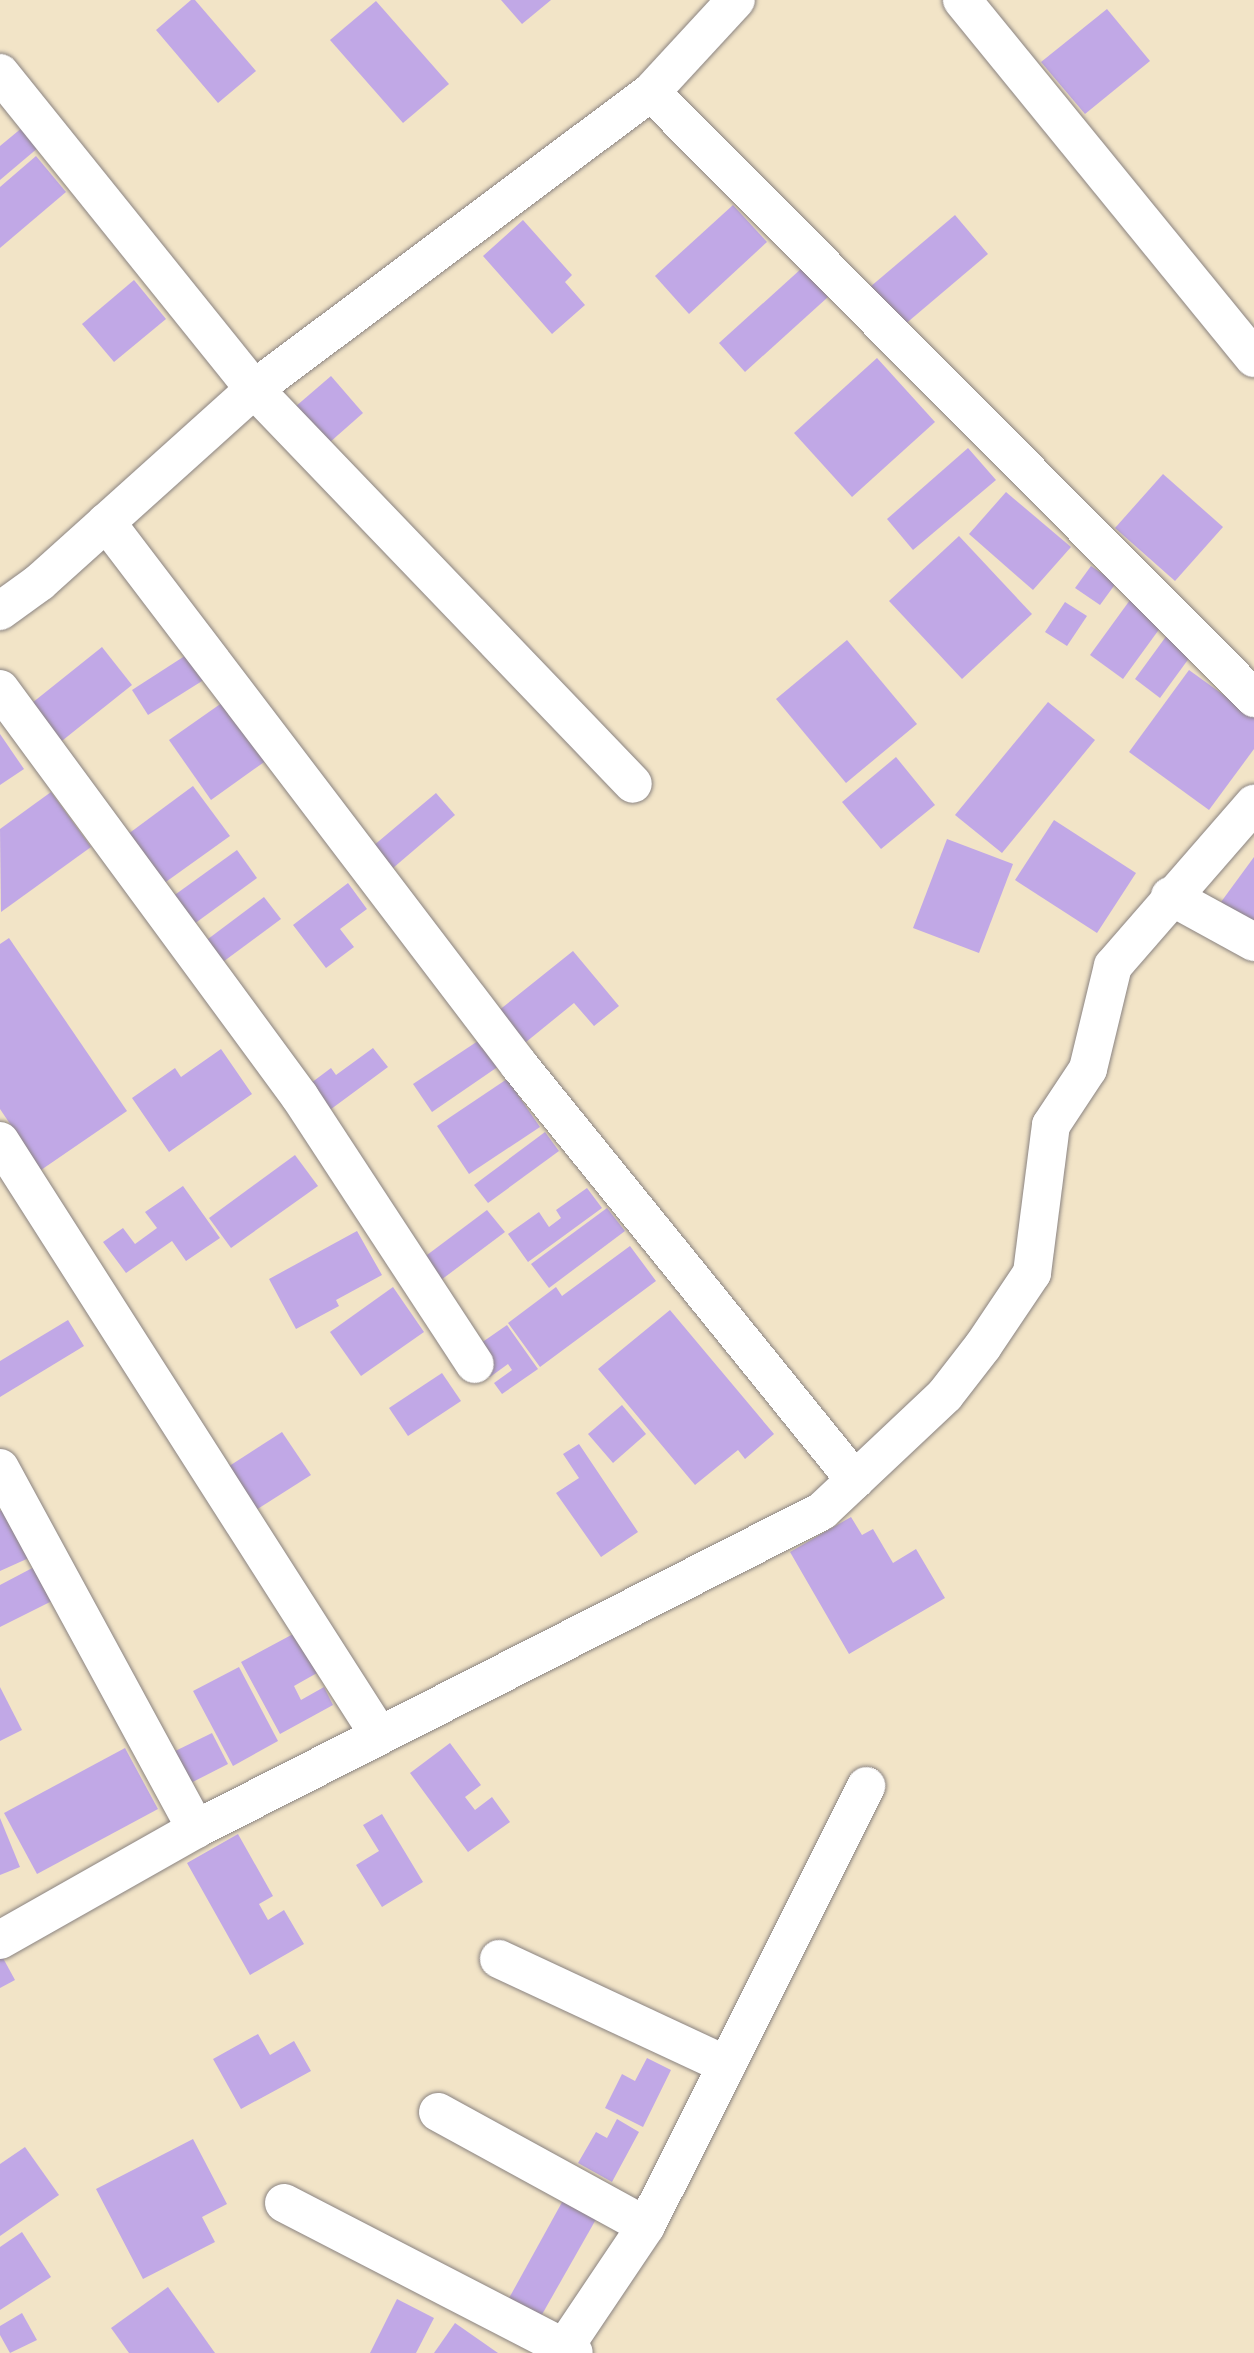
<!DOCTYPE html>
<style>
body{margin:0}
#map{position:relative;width:1254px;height:2353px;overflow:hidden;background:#f2e4c7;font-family:"Architects Daughter",sans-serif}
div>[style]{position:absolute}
.building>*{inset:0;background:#c1a8e6}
.roads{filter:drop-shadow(0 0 2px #8a8381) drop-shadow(0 0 2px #8a8381)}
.minor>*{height:38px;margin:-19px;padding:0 19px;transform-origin:19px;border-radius:19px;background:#fff}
.tertiary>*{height:38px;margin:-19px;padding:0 19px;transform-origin:19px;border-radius:19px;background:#fff}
span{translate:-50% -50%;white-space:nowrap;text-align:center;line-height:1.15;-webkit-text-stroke:7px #fcf5e5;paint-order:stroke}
</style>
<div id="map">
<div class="building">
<i style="clip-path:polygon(191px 0,195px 0,256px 71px,218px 103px,156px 30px)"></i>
<i style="clip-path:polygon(501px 0,551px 0,522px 24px)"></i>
<i style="clip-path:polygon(376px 1px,449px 84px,403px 123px,330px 40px)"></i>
<i style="clip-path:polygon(1107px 9px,1150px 61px,1085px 114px,1041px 62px)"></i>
<i style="clip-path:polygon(23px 127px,39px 147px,0 180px,0 146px)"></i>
<i style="clip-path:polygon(36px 156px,66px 192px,0 248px,0 187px)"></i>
<i style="clip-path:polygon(733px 205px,767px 242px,689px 314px,655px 276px)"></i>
<i style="clip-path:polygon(955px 215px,988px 254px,903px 326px,870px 287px)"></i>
<i style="clip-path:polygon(523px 220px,572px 275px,565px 282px,585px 305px,552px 334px,483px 256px)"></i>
<i style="clip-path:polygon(802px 268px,828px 297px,745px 372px,719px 343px)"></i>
<i style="clip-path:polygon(134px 280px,166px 319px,114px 362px,82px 324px)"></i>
<i style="clip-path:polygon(877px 358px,935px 422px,852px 497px,794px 433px)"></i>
<i style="clip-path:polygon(331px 376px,363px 413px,321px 450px,288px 413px)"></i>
<i style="clip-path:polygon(968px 448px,996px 480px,913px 550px,887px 519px)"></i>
<i style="clip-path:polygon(1163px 474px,1223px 527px,1175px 581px,1115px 528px)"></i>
<i style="clip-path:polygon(1006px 492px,1071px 547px,1033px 590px,969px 534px)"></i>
<i style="clip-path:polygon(959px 536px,1032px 614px,962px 679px,889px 601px)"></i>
<i style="clip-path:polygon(1091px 566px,1116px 583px,1100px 605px,1075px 588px)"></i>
<i style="clip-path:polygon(1130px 600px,1163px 624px,1123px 679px,1090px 655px)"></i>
<i style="clip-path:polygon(1065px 602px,1087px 616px,1067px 646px,1045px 632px)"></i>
<i style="clip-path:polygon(1170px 631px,1195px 650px,1160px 698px,1135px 679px)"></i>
<i style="clip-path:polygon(847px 640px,917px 724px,846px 783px,776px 699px)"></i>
<i style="clip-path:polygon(102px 647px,132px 685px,53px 748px,22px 711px)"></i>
<i style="clip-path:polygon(194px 650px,210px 676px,148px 715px,132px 690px)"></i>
<i style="clip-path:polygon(1189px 670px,1254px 717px,1254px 749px,1209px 810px,1129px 752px)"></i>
<i style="clip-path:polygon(226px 700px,267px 760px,211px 800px,169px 740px)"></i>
<i style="clip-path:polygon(1048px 702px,1095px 740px,1002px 853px,955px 815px)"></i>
<i style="clip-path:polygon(0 734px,24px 769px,0 785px)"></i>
<i style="clip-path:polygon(896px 757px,935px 805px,881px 849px,842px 802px)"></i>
<i style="clip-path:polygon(193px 786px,230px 836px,156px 889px,120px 840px)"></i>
<i style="clip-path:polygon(51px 792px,91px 847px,1px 912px,0 829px)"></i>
<i style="clip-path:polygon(436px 793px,455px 815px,379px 880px,360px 857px)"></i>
<i style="clip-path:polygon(1054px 820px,1136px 873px,1097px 933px,1015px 880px)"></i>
<i style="clip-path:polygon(947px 839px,1013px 864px,979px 953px,913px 928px)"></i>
<i style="clip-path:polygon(237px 850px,257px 878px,179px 935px,158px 907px)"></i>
<i style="clip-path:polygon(1254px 857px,1254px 926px,1221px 902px)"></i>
<i style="clip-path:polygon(348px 883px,367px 909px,340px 929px,354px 947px,326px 968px,293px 925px)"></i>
<i style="clip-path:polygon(264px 897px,281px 919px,212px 970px,196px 948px)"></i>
<i style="clip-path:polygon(9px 938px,127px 1111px,41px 1170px,0 1109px,0 944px)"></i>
<i style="clip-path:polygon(573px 951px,619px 1006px,594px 1026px,574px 1003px,515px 1051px,488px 1019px)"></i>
<i style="clip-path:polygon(481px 1039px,499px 1066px,432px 1112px,413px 1084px)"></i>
<i style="clip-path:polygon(373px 1048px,388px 1067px,319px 1118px,299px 1092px,331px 1068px,336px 1075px)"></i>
<i style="clip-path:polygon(221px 1049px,252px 1094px,169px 1152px,132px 1098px,175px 1068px,181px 1077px)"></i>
<i style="clip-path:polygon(507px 1079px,540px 1127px,469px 1174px,437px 1126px)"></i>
<i style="clip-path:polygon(545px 1132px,559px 1151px,488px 1203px,474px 1185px)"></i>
<i style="clip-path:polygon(295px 1155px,318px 1186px,231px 1248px,209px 1218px)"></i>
<i style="clip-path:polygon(183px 1186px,220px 1238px,186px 1261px,172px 1241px,126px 1273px,103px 1242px,123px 1228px,135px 1244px,157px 1228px,145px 1212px)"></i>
<i style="clip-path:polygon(587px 1188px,602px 1208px,528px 1262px,508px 1234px,539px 1212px,549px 1227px,561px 1218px,556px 1210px)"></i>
<i style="clip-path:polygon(607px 1208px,625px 1231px,549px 1288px,531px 1264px)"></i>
<i style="clip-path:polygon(487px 1210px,505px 1232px,433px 1286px,415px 1264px)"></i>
<i style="clip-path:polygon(357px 1231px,382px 1275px,336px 1300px,339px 1306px,296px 1329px,269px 1279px)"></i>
<i style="clip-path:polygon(630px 1246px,656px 1281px,540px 1367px,508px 1323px,556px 1287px,562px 1296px)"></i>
<i style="clip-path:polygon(393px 1287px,424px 1332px,361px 1376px,330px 1332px)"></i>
<i style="clip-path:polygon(670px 1310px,774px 1434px,745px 1459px,738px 1450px,695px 1485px,598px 1369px)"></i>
<i style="clip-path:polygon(68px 1320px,84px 1346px,0 1397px,0 1361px)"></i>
<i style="clip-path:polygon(507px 1325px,538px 1369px,502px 1394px,494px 1383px,512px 1370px,508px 1364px,490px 1377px,471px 1350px)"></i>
<i style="clip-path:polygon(442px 1373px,461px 1401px,408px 1436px,389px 1408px)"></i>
<i style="clip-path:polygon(622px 1405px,646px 1434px,613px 1463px,588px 1434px)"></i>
<i style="clip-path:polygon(282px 1432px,311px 1475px,248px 1515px,220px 1472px)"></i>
<i style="clip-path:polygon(579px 1444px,638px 1532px,601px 1557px,556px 1493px,579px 1478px,563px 1454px)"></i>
<i style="clip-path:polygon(18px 1503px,40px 1553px,0 1571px,0 1511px)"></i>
<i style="clip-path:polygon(851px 1517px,862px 1535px,873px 1529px,893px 1563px,916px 1549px,945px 1598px,849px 1654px,790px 1552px)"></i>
<i style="clip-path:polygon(38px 1565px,56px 1599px,0 1627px,0 1585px)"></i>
<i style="clip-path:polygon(295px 1633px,317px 1673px,294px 1686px,301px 1700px,324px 1687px,333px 1705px,280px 1734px,241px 1662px)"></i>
<i style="clip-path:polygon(239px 1667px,278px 1741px,233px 1766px,193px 1691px)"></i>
<i style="clip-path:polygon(0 1687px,22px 1730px,0 1741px)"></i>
<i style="clip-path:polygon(212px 1733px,228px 1764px,179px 1789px,163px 1757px)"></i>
<i style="clip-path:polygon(450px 1743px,481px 1785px,465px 1797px,475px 1810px,492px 1797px,510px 1822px,468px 1852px,410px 1773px)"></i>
<i style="clip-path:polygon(125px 1748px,158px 1809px,37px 1874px,4px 1813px)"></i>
<i style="clip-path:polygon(382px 1814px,423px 1882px,382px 1907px,356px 1865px,379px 1851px,363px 1825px)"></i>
<i style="clip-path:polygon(0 1818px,20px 1867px,0 1875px)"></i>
<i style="clip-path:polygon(238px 1834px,273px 1896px,259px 1904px,268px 1920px,284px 1910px,304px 1944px,250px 1975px,187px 1863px)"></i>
<i style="clip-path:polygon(3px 1958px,15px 1980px,0 1988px,0 1959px)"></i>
<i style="clip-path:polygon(258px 2034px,270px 2055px,294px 2041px,311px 2071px,241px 2109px,213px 2059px)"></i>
<i style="clip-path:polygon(647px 2058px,671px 2070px,643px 2127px,605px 2108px,622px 2074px,635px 2081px)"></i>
<i style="clip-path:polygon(617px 2119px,639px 2132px,612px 2182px,578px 2163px,596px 2132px,607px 2138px)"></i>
<i style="clip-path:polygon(193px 2139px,227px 2204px,202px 2217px,215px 2242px,143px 2279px,96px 2189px)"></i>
<i style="clip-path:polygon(25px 2147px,59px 2195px,0 2236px,0 2164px)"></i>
<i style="clip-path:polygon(566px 2195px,599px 2214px,540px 2318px,508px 2300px)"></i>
<i style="clip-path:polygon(22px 2232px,51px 2277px,0 2310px,0 2247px)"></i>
<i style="clip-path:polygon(168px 2287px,215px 2353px,129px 2353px,111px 2328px)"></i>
<i style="clip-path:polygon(397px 2299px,434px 2318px,416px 2353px,370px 2353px)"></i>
<i style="clip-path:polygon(22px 2313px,37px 2340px,10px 2353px,0 2335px,0 2326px)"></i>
<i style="clip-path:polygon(455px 2323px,498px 2353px,434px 2353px)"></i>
</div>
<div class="roads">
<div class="minor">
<i style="left:962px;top:0;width:462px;rotate:50.8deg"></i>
<i style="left:0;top:73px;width:405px;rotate:51.2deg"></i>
<i style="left:254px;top:389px;width:547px;rotate:46.18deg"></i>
<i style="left:651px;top:92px;width:855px;rotate:45.14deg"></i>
<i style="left:106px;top:522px;width:682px;rotate:52.74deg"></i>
<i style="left:519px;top:1065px;width:534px;rotate:51.01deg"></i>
<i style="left:0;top:611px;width:49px;rotate:-35.9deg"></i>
<i style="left:40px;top:582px;width:288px;rotate:-42deg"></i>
<i style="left:254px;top:389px;width:496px;rotate:-36.8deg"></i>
<i style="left:651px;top:92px;width:125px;rotate:-47.3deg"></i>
<i style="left:0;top:689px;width:506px;rotate:53.67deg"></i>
<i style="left:300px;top:1097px;width:319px;rotate:56.8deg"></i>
<i style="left:1170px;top:896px;width:96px;rotate:28.7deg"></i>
<i style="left:0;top:1141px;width:705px;rotate:57.46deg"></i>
<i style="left:0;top:1468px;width:411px;rotate:61.5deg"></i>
<i style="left:499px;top:1959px;width:251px;rotate:25deg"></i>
<i style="left:438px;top:2112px;width:237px;rotate:28.7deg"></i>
<i style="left:284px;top:2203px;width:326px;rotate:27.3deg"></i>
<i style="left:558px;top:2353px;width:8px;rotate:-40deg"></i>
<i style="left:564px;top:2348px;width:147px;rotate:-56.1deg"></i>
<i style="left:646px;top:2226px;width:492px;rotate:-63.4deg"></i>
</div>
<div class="tertiary">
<i style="left:0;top:1940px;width:225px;rotate:-29.5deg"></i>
<i style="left:196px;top:1829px;width:702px;rotate:-26.93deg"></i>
<i style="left:822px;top:1511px;width:169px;rotate:-43.3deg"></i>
<i style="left:945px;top:1395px;width:62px;rotate:-52.2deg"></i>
<i style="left:983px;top:1346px;width:88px;rotate:-56.1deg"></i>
<i style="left:1032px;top:1273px;width:149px;rotate:-82.7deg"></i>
<i style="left:1051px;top:1125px;width:67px;rotate:-56.5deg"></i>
<i style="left:1088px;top:1069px;width:106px;rotate:-76.4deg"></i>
<i style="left:1113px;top:966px;width:215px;rotate:-49deg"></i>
</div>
</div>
</div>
